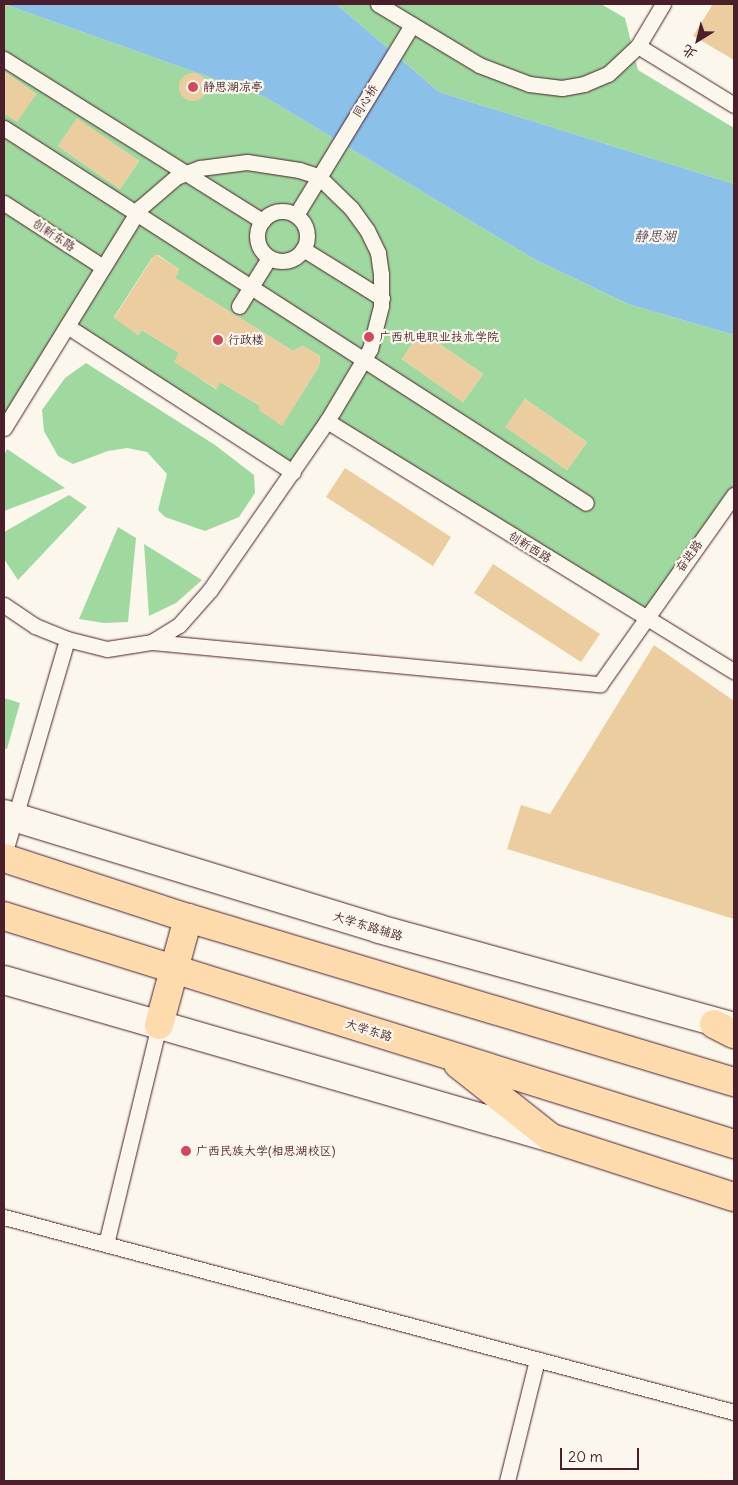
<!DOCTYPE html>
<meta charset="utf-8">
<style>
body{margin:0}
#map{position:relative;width:738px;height:1485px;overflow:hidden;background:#fbf7ec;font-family:Delius,"LXGW WenKai TC",sans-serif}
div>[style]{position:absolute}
.green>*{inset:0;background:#a0d99f}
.water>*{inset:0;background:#8bc0e8}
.building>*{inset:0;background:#eccd9f}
.round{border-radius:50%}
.roads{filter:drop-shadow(0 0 1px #4a1f2b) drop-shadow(0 0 1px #4a1f2b)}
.service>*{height:15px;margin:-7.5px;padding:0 7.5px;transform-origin:7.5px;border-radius:7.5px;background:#fbf7ec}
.service>.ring{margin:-7.5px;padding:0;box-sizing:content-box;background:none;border:15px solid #fbf7ec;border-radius:50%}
.tertiary>*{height:28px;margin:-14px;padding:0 14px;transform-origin:14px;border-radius:14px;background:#fbf7ec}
.primary>*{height:28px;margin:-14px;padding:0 14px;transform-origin:14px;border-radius:14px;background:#fedbac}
.dots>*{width:14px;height:14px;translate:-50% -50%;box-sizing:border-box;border:2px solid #fbf7ec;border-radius:50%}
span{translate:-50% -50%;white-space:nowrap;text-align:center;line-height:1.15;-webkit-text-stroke:4.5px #fbf7ec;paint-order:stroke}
.poi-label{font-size:12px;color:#4a1f2b}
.left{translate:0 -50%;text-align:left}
.street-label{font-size:12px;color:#4a1f2b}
.water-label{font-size:14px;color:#5e4f64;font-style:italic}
.frame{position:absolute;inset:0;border:5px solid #4a1f2b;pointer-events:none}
.north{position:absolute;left:673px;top:15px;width:50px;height:50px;-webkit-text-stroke:4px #fbf7ec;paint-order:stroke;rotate:216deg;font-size:14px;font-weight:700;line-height:20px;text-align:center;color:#4a1f2b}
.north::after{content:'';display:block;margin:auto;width:18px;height:22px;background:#4a1f2b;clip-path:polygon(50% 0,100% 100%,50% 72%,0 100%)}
.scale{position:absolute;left:560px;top:1448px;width:79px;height:22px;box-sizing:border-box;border:2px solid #4a1f2b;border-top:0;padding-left:6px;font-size:15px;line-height:18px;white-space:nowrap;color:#4a1f2b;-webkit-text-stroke:4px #fbf7ec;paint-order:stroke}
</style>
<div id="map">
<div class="green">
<i style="clip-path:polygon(evenodd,4px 4px,265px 97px,534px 259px,628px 304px,734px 335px,734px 495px,645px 618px,328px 422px,293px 472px,68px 326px,4px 428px,4px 113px,17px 121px,36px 94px,4px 71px,4px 4px,77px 119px,139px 161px,120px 189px,58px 146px,77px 119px,4px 4px,158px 255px,179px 269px,175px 278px,293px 351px,303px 346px,320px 356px,319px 366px,282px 425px,259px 410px,259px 405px,220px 382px,216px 389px,175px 362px,179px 353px,142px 330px,138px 335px,114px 317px,152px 258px,158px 255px,4px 4px,421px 331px,483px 374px,463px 402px,402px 359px,421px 331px,4px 4px,525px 399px,587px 442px,567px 470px,506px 427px,525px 399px)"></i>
<i style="clip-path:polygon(336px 4px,601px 4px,625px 18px,638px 70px,734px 128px,734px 184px,439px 92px)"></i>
<i style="clip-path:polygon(86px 363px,215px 445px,254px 475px,255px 493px,239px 517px,205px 531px,165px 517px,158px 510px,167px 474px,147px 452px,127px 448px,108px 451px,73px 464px,58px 456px,44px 431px,42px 410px,65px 378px)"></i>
<i style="clip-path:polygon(7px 449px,65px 488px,4px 511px,4px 455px)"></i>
<i style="clip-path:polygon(69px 495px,87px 507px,18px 580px,4px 559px,4px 532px)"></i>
<i style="clip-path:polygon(118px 527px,136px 538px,128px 622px,104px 623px,79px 619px)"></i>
<i style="clip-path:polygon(144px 544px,202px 580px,176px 603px,149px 616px)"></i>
<i style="clip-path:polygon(4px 698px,20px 703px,7px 749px,4px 748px)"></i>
</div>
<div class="water">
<i style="clip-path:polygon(4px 4px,336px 4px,439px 92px,734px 184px,734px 335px,628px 304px,534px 259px,265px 97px)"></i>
</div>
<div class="building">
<i style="clip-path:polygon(713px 4px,734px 4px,734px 60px,693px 36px)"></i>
<i style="clip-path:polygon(4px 71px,36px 94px,17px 122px,4px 113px)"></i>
<i class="round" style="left:179px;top:73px;width:28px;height:28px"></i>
<i style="clip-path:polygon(77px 118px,139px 161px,120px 189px,58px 146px)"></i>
<i style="clip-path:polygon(155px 254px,179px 269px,175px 278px,293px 351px,303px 346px,320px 356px,319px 366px,282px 426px,259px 410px,259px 405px,220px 382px,217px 389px,174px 362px,179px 353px,142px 330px,138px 335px,114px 318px)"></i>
<i style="clip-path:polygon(421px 331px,483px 374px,463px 402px,402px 359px)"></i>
<i style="clip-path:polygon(525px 399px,587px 442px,567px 470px,505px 427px)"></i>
<i style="clip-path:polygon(345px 468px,451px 537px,433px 566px,326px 497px)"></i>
<i style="clip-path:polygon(493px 564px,600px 634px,581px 662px,474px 593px)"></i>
<i style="clip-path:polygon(654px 645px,734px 701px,734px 919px,507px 849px,521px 805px,550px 814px)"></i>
</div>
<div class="roads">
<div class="service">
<i style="left:378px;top:4px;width:118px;rotate:31.1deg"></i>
<i style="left:479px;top:65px;width:53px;rotate:20.8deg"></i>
<i style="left:529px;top:84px;width:33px;rotate:7deg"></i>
<i style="left:562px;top:88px;width:22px;rotate:-10deg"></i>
<i style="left:584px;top:84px;width:26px;rotate:-23deg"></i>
<i style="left:608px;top:74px;width:41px;rotate:-43deg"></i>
<i style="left:663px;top:4px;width:49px;rotate:120.8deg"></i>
<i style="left:638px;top:46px;width:113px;rotate:31.6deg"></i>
<i style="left:4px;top:59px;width:305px;rotate:32.1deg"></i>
<i style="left:4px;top:128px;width:692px;rotate:32.79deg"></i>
<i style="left:4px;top:203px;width:118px;rotate:32.9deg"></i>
<i class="ring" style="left:257px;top:211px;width:35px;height:35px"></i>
<i style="left:296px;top:215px;width:223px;rotate:-58.6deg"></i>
<i style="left:303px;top:249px;width:93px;rotate:31.8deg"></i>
<i style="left:239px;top:306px;width:57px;rotate:-58deg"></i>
<i style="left:67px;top:326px;width:269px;rotate:32.9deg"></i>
<i style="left:327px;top:421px;width:478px;rotate:31.6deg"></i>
<i style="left:4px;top:428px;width:259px;rotate:-58.3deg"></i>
<i style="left:140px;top:208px;width:48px;rotate:-40.7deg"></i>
<i style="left:176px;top:177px;width:26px;rotate:-21deg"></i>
<i style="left:200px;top:168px;width:47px;rotate:-7.3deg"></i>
<i style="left:247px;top:162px;width:53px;rotate:8.7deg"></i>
<i style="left:299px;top:170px;width:20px;rotate:18deg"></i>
<i style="left:318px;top:176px;width:46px;rotate:44.1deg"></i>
<i style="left:351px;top:208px;width:27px;rotate:54deg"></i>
<i style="left:367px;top:230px;width:25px;rotate:64deg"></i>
<i style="left:378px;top:253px;width:21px;rotate:82deg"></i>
<i style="left:381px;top:274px;width:32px;rotate:90deg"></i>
<i style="left:381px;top:306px;width:44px;rotate:104.3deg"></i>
<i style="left:370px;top:349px;width:84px;rotate:120.8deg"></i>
<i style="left:327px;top:421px;width:206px;rotate:124.7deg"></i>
<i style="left:210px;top:590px;width:47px;rotate:131.5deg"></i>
<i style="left:179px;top:625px;width:32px;rotate:148deg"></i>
<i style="left:4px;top:605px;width:37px;rotate:34deg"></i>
<i style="left:35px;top:626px;width:35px;rotate:22deg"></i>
<i style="left:67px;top:639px;width:41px;rotate:14deg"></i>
<i style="left:107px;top:649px;width:46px;rotate:-8.8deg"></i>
<i style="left:152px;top:642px;width:450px;rotate:5.4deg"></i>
<i style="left:600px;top:684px;width:232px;rotate:-54.7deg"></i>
<i style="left:4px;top:855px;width:225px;rotate:-73.7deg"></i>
<i style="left:4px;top:1217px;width:756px;rotate:14.96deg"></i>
<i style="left:106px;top:1244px;width:225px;rotate:-76.4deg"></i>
<i style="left:507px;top:1481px;width:125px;rotate:-76.1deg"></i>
</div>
<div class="tertiary">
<i style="left:4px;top:814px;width:392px;rotate:17deg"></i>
<i style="left:379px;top:929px;width:368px;rotate:15.4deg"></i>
<i style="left:4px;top:980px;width:569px;rotate:16.11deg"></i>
</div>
<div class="primary">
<i style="left:4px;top:858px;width:194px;rotate:18.1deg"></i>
<i style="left:188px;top:918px;width:570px;rotate:16.72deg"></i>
<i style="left:4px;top:916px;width:765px;rotate:17.35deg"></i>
<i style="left:714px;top:1024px;width:22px;rotate:27deg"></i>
<i style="left:159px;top:1025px;width:111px;rotate:-74.8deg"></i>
<i style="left:458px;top:1064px;width:119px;rotate:38.5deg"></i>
<i style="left:551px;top:1138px;width:192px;rotate:17.9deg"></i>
</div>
</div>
<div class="dots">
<i style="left:193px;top:87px;background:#d1495b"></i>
<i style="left:369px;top:337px;background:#d1495b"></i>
<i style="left:218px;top:340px;background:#d1495b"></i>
<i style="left:186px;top:1151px;background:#d1495b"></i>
</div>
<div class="poi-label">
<span class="left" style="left:203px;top:87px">静思湖凉亭</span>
<span class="left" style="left:379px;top:337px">广西机电职业技术学院</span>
<span class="left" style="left:228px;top:340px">行政楼</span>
<span class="left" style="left:196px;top:1151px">广西民族大学(相思湖校区)</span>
</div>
<div class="street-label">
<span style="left:365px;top:101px;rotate:-58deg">同心桥</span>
<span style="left:54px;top:235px;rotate:33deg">创新东路</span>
<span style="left:530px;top:547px;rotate:32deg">创新西路</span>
<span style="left:689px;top:556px;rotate:-54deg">奋进路</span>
<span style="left:368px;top:926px;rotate:17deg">大学东路辅路</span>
<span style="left:369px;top:1030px;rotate:17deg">大学东路</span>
</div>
<div class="water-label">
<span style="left:655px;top:236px">静思湖</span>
</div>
<div class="frame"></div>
<div class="north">北</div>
<div class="scale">20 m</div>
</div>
